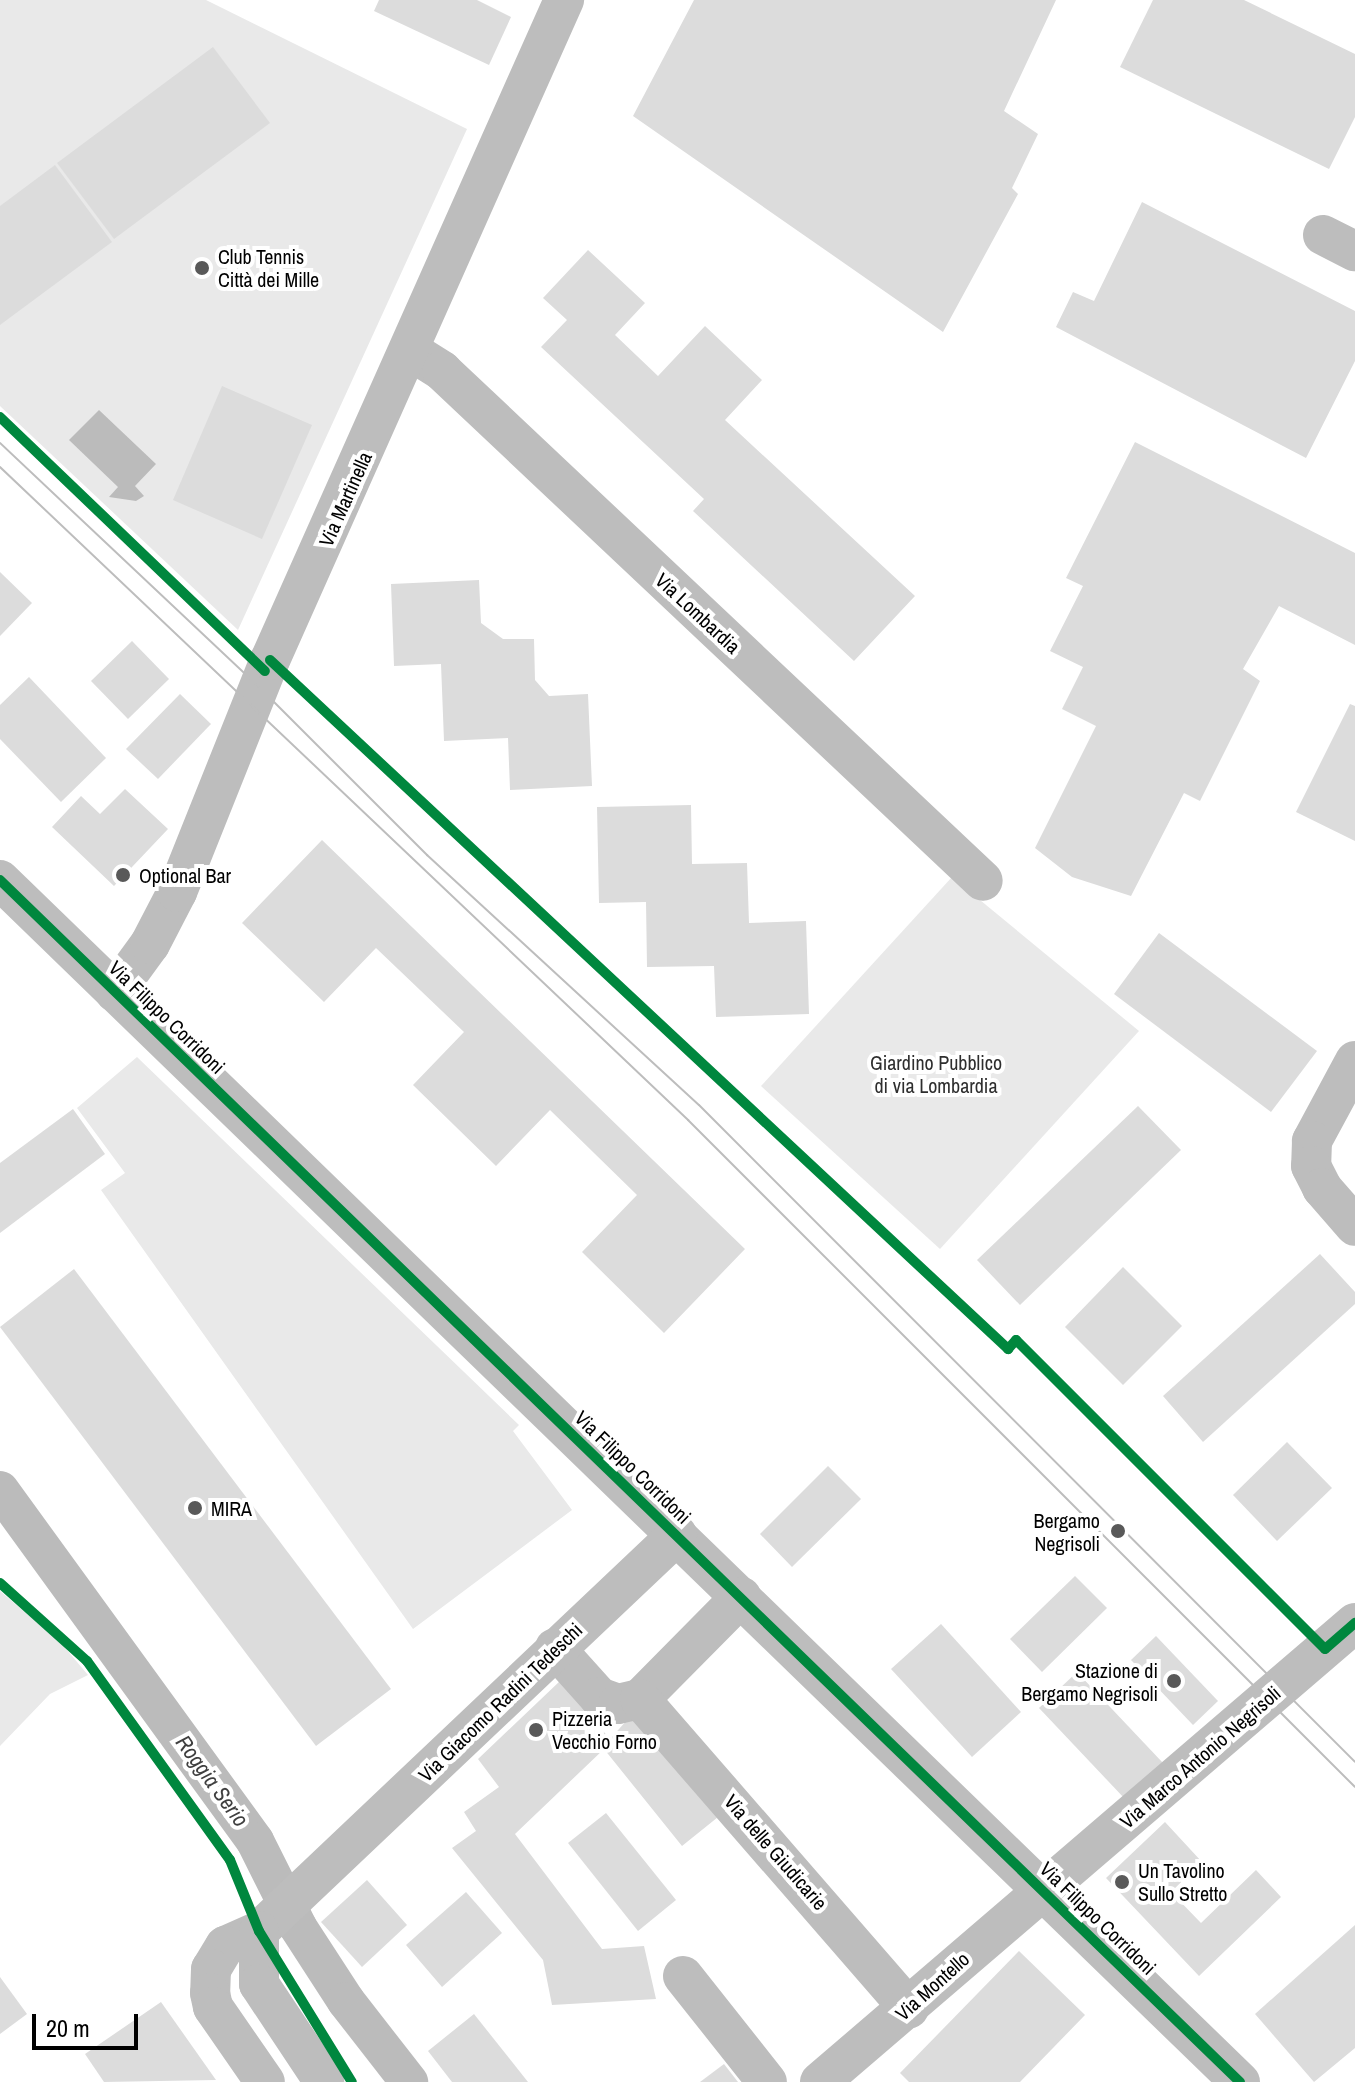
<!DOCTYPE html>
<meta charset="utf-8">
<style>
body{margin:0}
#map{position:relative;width:1355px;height:2082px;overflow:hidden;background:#fff;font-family:"Archivo Narrow",sans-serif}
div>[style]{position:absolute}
.green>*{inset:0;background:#e9e9e9}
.water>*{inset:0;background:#bbb}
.canal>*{height:38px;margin:-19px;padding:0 19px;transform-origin:19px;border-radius:19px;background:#bbb}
.building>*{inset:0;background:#dcdcdc}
.minor>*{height:40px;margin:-20px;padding:0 20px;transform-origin:20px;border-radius:20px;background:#bdbdbd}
.tram>*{height:2px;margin:-1px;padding:0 1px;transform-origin:1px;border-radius:1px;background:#bdbdbd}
.cycleway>*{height:10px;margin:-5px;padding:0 5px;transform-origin:5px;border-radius:5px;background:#00873e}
.dots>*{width:22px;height:22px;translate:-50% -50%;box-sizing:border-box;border:4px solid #fff;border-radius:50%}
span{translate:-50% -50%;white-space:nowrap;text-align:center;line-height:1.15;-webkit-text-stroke:8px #fff;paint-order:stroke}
.poi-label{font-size:20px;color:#000}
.left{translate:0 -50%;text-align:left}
.right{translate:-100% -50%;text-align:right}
.street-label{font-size:20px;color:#000}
.park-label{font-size:20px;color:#2e2e2e}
.water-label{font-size:22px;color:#3f3f3f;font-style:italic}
.scale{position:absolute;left:32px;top:2014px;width:106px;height:36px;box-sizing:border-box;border:4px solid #000;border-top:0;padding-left:10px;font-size:24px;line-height:28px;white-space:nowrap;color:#000;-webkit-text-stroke:6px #fff;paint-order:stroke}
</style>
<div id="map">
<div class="green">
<i style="clip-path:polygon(0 0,206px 0,467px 129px,238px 630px,0 406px)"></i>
<i style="clip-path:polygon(952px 877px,1139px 1031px,940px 1249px,761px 1086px)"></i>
<i style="clip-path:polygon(137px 1057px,519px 1425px,513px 1431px,572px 1510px,413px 1629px,101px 1190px,125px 1173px,77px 1108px)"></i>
<i style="clip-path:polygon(0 1591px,61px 1643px,88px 1675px,50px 1694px,0 1746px)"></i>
</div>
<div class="water">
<i style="clip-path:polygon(99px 410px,156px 464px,135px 486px,144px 496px,136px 501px,109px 497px,118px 487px,69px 440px)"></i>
</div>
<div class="canal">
<i style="left:0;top:1490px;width:434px;rotate:54deg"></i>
<i style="left:255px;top:1841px;width:96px;rotate:63.4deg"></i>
<i style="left:298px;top:1927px;width:88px;rotate:57deg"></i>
<i style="left:346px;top:2001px;width:103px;rotate:52.1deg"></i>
</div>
<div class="building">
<i style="clip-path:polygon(379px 0,477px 0,511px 17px,489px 65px,374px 11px)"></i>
<i style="clip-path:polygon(694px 0,1056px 0,1004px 111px,1038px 134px,1012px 188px,1018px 194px,943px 332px,633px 116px)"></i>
<i style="clip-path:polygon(1153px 0,1244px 0,1355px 54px,1355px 117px,1329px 169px,1120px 67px)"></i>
<i style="clip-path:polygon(213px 47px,270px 123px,114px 239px,57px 163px)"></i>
<i style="clip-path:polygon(55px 165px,112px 242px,0 325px,0 206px)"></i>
<i style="clip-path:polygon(1142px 202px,1355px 311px,1355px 361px,1306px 458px,1056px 327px,1073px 292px,1094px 301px)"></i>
<i style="clip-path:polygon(588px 250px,645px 303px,615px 335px,658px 376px,705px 326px,762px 380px,725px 420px,915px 596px,854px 661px,693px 511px,704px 499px,541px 347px,567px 320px,543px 298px)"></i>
<i style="clip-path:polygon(222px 386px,312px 425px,262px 539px,173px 500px)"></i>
<i style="clip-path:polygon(1135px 442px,1355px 553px,1355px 645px,1279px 606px,1243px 669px,1260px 681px,1200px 801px,1184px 793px,1131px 896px,1072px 877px,1035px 848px,1096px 726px,1062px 709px,1083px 667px,1050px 651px,1083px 586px,1066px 578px)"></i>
<i style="clip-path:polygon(0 572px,32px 603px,0 636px)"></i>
<i style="clip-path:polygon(479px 580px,481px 623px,503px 639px,534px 639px,535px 680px,549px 696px,588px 694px,592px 786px,510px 790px,508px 738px,444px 741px,441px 664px,394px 666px,391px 584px)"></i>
<i style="clip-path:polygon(132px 641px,169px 679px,128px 719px,91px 681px)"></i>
<i style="clip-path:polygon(29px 677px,106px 758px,61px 802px,0 739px,0 705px)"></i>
<i style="clip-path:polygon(180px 694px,211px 724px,158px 779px,126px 749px)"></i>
<i style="clip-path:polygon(1350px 704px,1355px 706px,1355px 841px,1296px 812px)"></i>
<i style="clip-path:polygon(125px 789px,168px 829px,114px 886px,52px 827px,81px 796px,100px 814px)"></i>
<i style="clip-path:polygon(691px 805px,692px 864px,747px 863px,749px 923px,806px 921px,809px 1014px,716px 1017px,714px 966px,647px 967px,646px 902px,599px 903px,597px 807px)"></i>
<i style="clip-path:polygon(322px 840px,745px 1249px,664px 1333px,582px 1252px,637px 1195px,550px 1110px,496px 1166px,413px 1085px,464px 1032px,376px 948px,324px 1002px,242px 923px)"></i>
<i style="clip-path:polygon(1159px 933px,1317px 1051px,1271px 1112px,1114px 994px)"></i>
<i style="clip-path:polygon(1138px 1106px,1181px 1150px,1020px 1305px,977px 1260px)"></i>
<i style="clip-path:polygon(73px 1109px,105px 1154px,0 1233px,0 1163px)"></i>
<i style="clip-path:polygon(1320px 1254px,1355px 1292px,1355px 1304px,1203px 1442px,1163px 1396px)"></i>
<i style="clip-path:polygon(1123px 1267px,1182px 1326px,1123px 1385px,1065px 1327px)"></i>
<i style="clip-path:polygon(74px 1269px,391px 1689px,316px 1746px,0 1327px)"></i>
<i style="clip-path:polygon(1287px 1442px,1332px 1488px,1277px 1541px,1233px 1495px)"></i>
<i style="clip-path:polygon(828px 1466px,861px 1499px,792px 1567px,760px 1534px)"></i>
<i style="clip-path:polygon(1075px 1576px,1107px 1608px,1042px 1672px,1010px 1639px)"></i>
<i style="clip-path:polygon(941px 1624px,1021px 1712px,972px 1757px,891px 1669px)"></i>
<i style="clip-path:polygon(1156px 1636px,1218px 1701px,1193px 1725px,1131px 1660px)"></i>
<i style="clip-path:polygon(1077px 1672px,1163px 1763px,1125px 1799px,1039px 1708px)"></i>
<i style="clip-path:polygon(560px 1681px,610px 1739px,637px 1709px,728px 1809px,682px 1846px,604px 1749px,515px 1834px,602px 1949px,644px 1946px,656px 1999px,552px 2005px,543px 1960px,452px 1848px,476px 1831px,464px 1812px,499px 1787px,478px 1759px)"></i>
<i style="clip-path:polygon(606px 1813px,676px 1900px,638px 1931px,568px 1843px)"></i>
<i style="clip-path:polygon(1165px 1822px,1202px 1862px,1171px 1892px,1201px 1923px,1256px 1870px,1281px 1897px,1199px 1976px,1106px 1878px)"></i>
<i style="clip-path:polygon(367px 1880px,407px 1925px,362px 1967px,321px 1922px)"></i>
<i style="clip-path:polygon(466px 1892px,502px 1933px,442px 1987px,406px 1945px)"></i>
<i style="clip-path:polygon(1355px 1925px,1355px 2048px,1314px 2082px,1255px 2014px)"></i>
<i style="clip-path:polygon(1019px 1951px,1085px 2015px,1020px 2082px,909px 2082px,900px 2073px)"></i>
<i style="clip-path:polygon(0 1977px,27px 2014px,0 2034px)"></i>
<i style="clip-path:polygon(161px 2002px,216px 2080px,104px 2082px,85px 2054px)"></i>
<i style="clip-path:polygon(474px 2014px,528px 2082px,452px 2082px,428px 2051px)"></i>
<i style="clip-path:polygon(724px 2064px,738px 2082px,700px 2082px)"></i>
</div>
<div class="minor">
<i style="left:1323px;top:235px;width:36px;rotate:27deg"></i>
<i style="left:409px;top:350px;width:39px;rotate:32deg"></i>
<i style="left:442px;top:371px;width:743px;rotate:43.31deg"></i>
<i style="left:0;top:880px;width:1727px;rotate:44.11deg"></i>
<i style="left:115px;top:992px;width:59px;rotate:-53.9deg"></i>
<i style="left:150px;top:944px;width:59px;rotate:-62.6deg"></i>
<i style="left:177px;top:892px;width:250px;rotate:-68.2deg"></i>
<i style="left:270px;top:660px;width:723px;rotate:-65.99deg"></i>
<i style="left:1355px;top:1061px;width:91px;rotate:118.3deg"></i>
<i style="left:1312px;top:1141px;width:25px;rotate:92deg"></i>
<i style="left:1311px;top:1166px;width:25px;rotate:63deg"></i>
<i style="left:1322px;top:1188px;width:50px;rotate:49deg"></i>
<i style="left:555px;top:1648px;width:66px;rotate:48.1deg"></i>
<i style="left:599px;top:1697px;width:20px;rotate:20deg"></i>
<i style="left:618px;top:1704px;width:23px;rotate:-13deg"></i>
<i style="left:640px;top:1699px;width:144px;rotate:-45.3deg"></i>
<i style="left:640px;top:1699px;width:410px;rotate:49deg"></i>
<i style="left:259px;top:1931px;width:576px;rotate:-43.45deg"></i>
<i style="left:259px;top:1931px;width:37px;rotate:156deg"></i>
<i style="left:225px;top:1946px;width:27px;rotate:121deg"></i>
<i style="left:211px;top:1969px;width:24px;rotate:92deg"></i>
<i style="left:210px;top:1993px;width:14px;rotate:78deg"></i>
<i style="left:213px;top:2007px;width:91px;rotate:55.3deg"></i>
<i style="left:259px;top:1931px;width:53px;rotate:90deg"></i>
<i style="left:259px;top:1984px;width:118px;rotate:56.4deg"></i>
<i style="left:683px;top:1976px;width:135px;rotate:51.6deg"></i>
<i style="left:820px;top:2082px;width:705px;rotate:-40.63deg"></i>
</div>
<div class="tram">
<i style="left:0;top:443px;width:356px;rotate:43.3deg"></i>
<i style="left:259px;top:687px;width:238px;rotate:45deg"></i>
<i style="left:427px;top:855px;width:369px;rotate:42.6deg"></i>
<i style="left:699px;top:1105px;width:928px;rotate:45.04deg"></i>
<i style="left:0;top:467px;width:949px;rotate:43.5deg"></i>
<i style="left:688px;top:1120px;width:943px;rotate:45deg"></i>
</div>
<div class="cycleway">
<i style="left:0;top:417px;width:367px;rotate:43.8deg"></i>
<i style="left:270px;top:660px;width:1010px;rotate:43.03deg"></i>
<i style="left:1008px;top:1349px;width:12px;rotate:-48deg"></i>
<i style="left:1016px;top:1340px;width:437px;rotate:45deg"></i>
<i style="left:1325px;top:1649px;width:40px;rotate:-41deg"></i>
<i style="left:0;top:880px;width:1727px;rotate:44.11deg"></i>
<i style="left:0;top:1583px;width:117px;rotate:41.9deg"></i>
<i style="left:87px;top:1661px;width:245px;rotate:54.3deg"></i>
<i style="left:230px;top:1860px;width:77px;rotate:67.8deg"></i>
<i style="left:259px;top:1931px;width:177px;rotate:58.4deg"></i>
</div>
<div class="dots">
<i style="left:202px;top:268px;background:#595959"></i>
<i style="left:123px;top:875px;background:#595959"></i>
<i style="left:195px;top:1508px;background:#595959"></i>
<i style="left:1118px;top:1531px;background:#595959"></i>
<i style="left:1174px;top:1681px;background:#595959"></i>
<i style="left:536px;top:1730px;background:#595959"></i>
<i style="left:1122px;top:1882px;background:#595959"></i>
</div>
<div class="poi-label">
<span class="left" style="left:218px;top:268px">Club Tennis<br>Città dei Mille</span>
<span class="left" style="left:139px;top:875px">Optional Bar</span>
<span class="left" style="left:211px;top:1508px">MIRA</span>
<span class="right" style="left:1100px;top:1532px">Bergamo<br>Negrisoli</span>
<span class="right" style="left:1158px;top:1682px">Stazione di<br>Bergamo Negrisoli</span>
<span class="left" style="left:552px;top:1730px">Pizzeria<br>Vecchio Forno</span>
<span class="left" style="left:1138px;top:1882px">Un Tavolino<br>Sullo Stretto</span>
</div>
<div class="street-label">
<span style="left:345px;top:499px;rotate:-66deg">Via Martinella</span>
<span style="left:698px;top:613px;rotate:43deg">Via Lombardia</span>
<span style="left:167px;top:1017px;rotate:44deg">Via Filippo Corridoni</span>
<span style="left:633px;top:1467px;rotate:44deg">Via Filippo Corridoni</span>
<span style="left:500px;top:1702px;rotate:-44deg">Via Giacomo Radini Tedeschi</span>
<span style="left:1200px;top:1757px;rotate:-41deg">Via Marco Antonio Negrisoli</span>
<span style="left:776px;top:1852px;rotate:49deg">Via delle Giudicarie</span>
<span style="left:1098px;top:1918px;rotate:44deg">Via Filippo Corridoni</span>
<span style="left:932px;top:1986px;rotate:-42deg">Via Montello</span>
</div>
<div class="park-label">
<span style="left:936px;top:1074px">Giardino Pubblico<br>di via Lombardia</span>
</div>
<div class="water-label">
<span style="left:212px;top:1781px;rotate:54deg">Roggia Serio</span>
</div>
<div class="scale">20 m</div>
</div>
